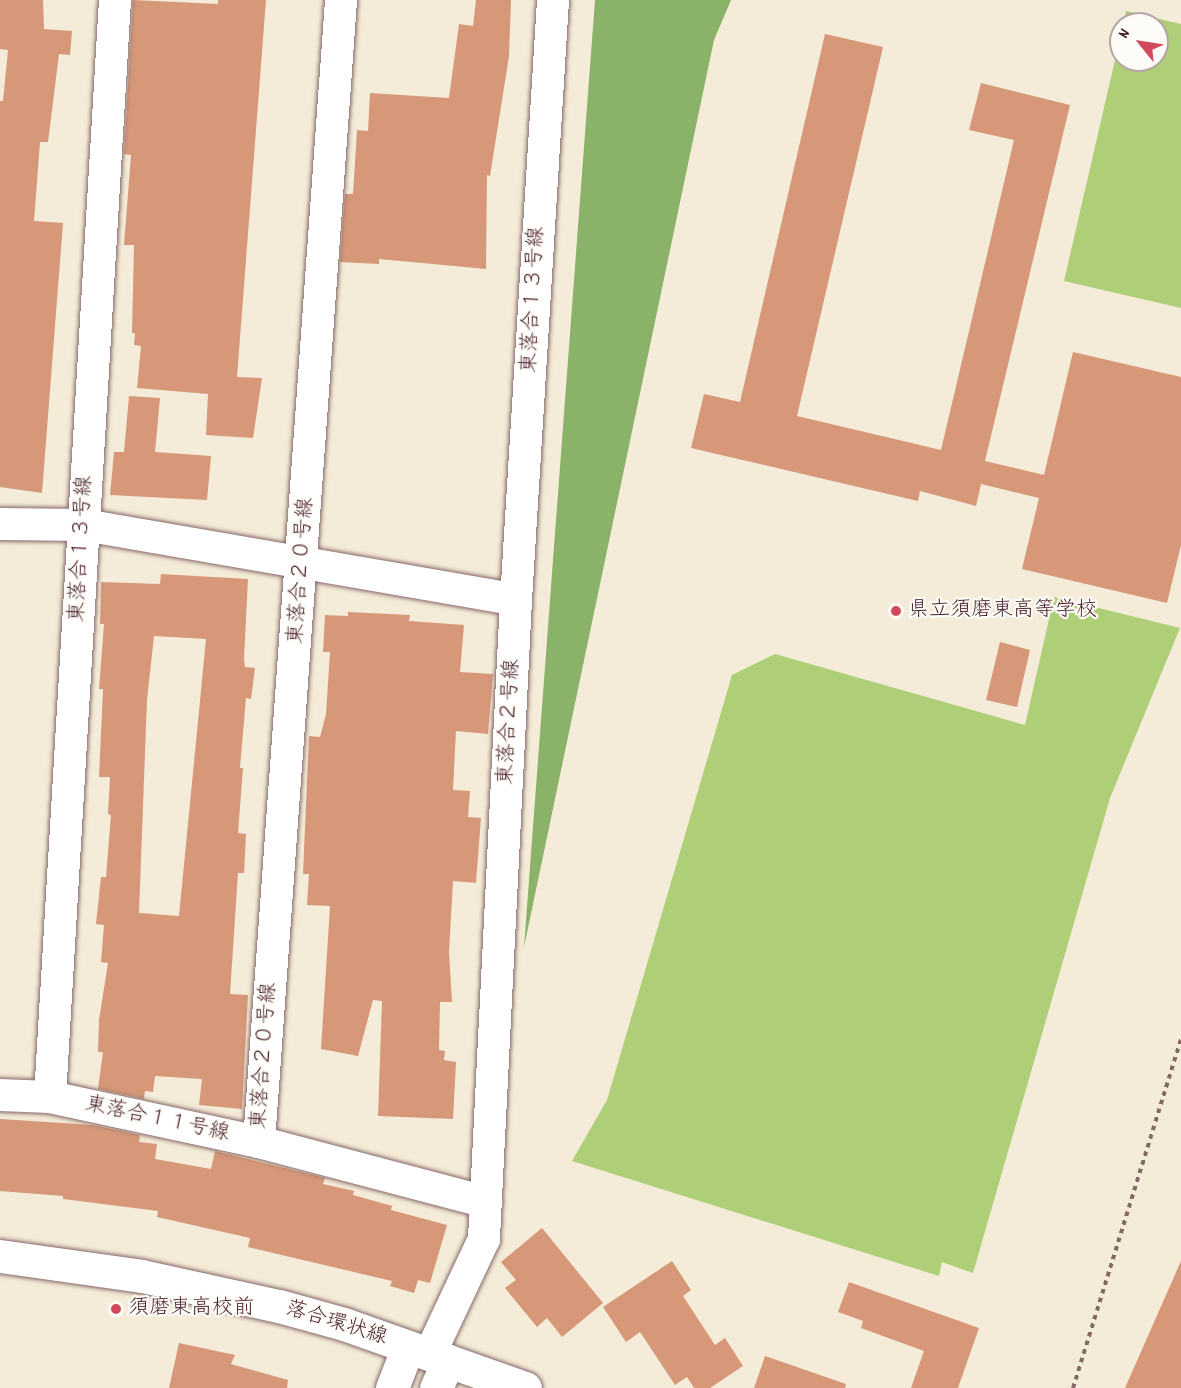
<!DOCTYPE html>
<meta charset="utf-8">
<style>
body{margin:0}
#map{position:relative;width:1181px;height:1388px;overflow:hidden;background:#f4ecd8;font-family:Dekko,"Klee One",sans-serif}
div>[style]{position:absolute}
.green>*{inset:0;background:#aecf77}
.forest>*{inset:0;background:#8ab268}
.building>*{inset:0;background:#d69879}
.path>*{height:4px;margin-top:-2px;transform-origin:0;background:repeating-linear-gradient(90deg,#866768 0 4.5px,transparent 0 9px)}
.roads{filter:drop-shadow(0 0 2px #866768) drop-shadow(0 0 2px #866768)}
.street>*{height:32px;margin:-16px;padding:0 16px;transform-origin:16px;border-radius:16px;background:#fff}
.secondary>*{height:33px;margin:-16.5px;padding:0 16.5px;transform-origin:16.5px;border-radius:16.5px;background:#fff}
.dots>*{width:16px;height:16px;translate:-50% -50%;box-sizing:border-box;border:3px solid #fdfcf7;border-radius:50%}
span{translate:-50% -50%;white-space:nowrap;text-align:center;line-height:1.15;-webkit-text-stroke:4.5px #fdfcf7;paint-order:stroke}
.street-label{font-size:21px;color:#4a1f2b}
.poi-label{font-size:21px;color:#4a1f2b}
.left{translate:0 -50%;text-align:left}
.north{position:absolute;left:1109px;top:12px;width:60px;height:60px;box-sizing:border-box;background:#fdfcf7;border:2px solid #b5a4a5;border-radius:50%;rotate:300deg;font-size:16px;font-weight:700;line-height:24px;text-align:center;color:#4a1f2b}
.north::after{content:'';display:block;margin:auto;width:21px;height:27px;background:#d1495b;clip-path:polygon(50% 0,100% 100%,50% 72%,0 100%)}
</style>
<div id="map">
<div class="green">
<i style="clip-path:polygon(1126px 11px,1181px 24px,1181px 308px,1064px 281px,1121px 34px,1121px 60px,1157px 60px,1157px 24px,1123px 24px)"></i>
<i style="clip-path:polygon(1054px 597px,1180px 628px,1110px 798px,973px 1273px,942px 1262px,939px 1276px,572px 1161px,607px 1100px,732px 675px,775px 654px,1025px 725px)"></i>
</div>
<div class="forest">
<i style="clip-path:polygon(595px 0,731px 0,714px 40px,524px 947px)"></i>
</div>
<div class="building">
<i style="clip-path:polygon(0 0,43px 0,44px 29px,72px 31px,70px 55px,59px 54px,48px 142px,40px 142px,34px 221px,63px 223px,42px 493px,0 487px,0 101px,3px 101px,8px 50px,0 49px)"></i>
<i style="clip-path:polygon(133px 0,218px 4px,218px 0,266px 0,237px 377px,262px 378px,253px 438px,206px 435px,208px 394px,137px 388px,141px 346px,134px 345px,135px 333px,132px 333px,134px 245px,124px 245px,131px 155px,124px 154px)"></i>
<i style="clip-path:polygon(476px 0,511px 0,509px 56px,490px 176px,487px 175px,486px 269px,379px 259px,379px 264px,340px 262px,345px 194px,353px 194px,357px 130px,368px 131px,370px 93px,449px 98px,459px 24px,473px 26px)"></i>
<i style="clip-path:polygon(825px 34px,883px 47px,797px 416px,941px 450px,1014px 140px,969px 130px,981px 83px,1070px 105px,985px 461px,1044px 475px,1073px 352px,1181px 377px,1181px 545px,1167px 603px,1022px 569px,1039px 498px,981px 484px,976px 506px,920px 491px,918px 501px,691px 448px,704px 394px,740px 402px)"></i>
<i style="clip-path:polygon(129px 396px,160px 398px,155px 452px,211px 456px,207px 500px,110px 495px,114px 452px,124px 452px)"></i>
<i style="clip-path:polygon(evenodd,161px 574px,248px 579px,244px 659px,245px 667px,255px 668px,251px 699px,246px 698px,240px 768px,243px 768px,238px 833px,246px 834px,244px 873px,238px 873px,230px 994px,248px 995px,242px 1109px,199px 1105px,202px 1079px,155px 1076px,153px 1092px,145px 1091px,144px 1099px,98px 1089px,103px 1052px,98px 1052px,99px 1020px,108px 963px,101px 962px,104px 925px,96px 924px,101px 877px,106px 877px,111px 815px,108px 814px,110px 777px,99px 777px,103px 689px,99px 689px,104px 624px,100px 624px,101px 582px,160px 584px,161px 574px,154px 636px,206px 639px,179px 916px,139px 913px,147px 700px,154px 636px)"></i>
<i style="clip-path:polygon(348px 612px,410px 615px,409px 621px,464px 625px,460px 672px,493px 674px,488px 734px,456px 731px,453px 790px,470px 791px,468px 817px,481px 818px,476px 883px,453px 881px,449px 952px,452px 1002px,440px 1002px,439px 1050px,445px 1051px,444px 1060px,456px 1062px,453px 1119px,378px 1116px,382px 1001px,373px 1000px,358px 1056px,321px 1049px,330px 906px,307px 905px,309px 874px,303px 874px,308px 758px,309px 736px,320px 737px,326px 714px,330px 652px,323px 652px,325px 615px,348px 616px)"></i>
<i style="clip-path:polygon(1000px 642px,1030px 650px,1017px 707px,986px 700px)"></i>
<i style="clip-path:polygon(0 1119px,93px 1125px,140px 1135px,139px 1142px,157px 1144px,155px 1159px,211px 1169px,215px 1151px,325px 1178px,323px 1184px,354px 1191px,353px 1195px,392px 1206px,391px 1210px,447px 1225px,430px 1283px,418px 1280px,414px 1293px,390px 1286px,392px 1281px,248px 1247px,250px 1238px,157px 1217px,158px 1211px,63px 1199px,63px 1196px,0 1191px)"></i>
<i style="clip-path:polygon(542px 1228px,603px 1303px,562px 1337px,547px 1318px,537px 1327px,505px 1288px,516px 1280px,501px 1262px)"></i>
<i style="clip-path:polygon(672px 1261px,691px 1290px,683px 1296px,715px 1345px,725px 1338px,743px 1366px,710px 1388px,694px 1388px,687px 1377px,675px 1385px,640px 1332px,626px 1342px,603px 1307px)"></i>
<i style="clip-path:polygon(1181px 1261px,1181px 1388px,1125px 1388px)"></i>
<i style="clip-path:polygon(849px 1282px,979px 1328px,958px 1388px,911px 1388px,924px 1351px,861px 1328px,863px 1321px,838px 1312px)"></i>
<i style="clip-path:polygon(179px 1343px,235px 1355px,231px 1364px,288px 1380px,287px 1388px,169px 1388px)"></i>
<i style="clip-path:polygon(765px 1356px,846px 1384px,845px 1388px,754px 1388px)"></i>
</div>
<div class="path">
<i style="left:1073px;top:1388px;width:365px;rotate:-72.8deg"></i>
</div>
<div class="roads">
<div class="street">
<i style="left:0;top:524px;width:84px;rotate:0.7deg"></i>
<i style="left:84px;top:525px;width:438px;rotate:9.8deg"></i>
<i style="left:516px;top:600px;width:640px;rotate:92.87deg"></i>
<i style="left:484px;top:1239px;width:127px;rotate:115.2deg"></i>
<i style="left:516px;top:600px;width:601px;rotate:-86.47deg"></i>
<i style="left:0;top:1095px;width:50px;rotate:2.3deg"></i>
<i style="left:50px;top:1097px;width:214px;rotate:12.2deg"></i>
<i style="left:259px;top:1142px;width:235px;rotate:14.8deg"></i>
<i style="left:50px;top:1097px;width:1099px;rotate:-86.61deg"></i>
<i style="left:259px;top:1142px;width:1145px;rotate:-85.89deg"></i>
</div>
<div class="secondary">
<i style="left:0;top:1256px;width:143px;rotate:8deg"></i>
<i style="left:142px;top:1276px;width:140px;rotate:12.4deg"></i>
<i style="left:279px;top:1306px;width:67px;rotate:15.5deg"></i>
<i style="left:344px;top:1324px;width:192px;rotate:19.5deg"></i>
<i style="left:392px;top:1388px;width:44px;rotate:-68.7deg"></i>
<i style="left:436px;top:1388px;width:30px;rotate:-66deg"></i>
</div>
</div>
<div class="dots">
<i style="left:896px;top:611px;background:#d1495b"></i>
<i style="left:116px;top:1309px;background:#d1495b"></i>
</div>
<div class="street-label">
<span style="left:534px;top:300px;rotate:-87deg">東落合１３号線</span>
<span style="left:82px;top:549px;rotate:-87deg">東落合１３号線</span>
<span style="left:302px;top:571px;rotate:-86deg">東落合２０号線</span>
<span style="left:510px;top:722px;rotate:-87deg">東落合２号線</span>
<span style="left:265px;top:1056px;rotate:-86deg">東落合２０号線</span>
<span style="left:157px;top:1120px;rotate:12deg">東落合１１号線</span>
<span style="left:336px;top:1324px;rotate:17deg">落合環状線</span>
</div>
<div class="poi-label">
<span class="left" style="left:908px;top:611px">県立須磨東高等学校</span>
<span class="left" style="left:128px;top:1309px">須磨東高校前</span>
</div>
<div class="north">N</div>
</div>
